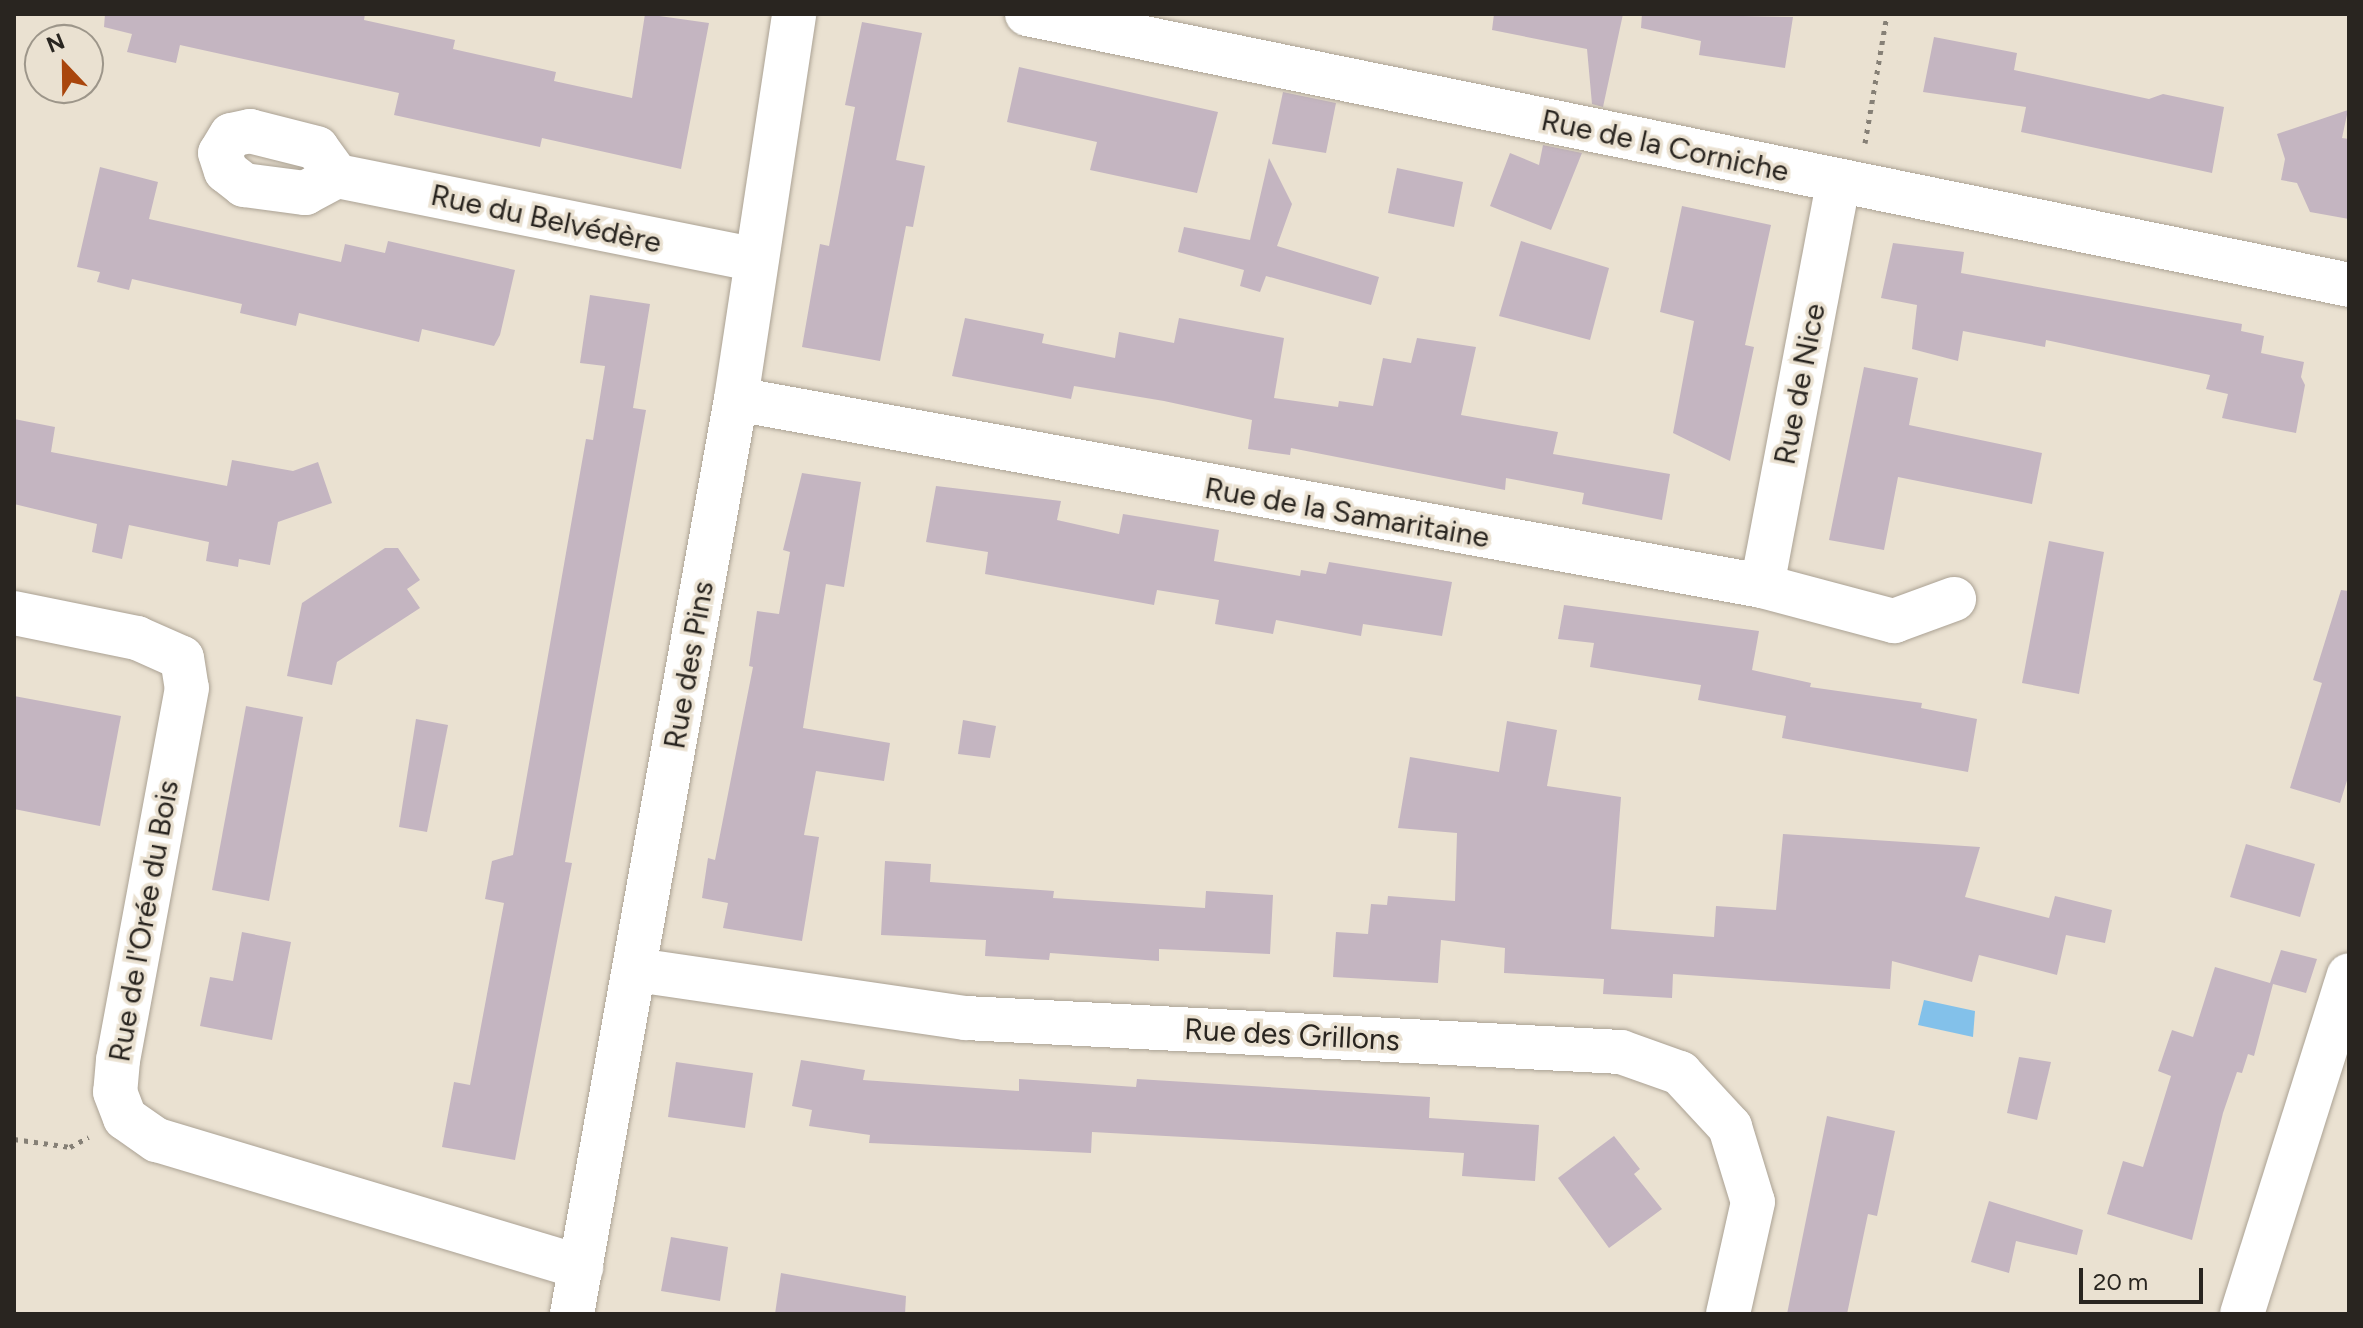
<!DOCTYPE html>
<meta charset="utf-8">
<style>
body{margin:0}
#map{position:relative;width:2363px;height:1328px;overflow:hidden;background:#eae1d1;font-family:Figtree,sans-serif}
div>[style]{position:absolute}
.water>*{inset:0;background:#83c1ea}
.building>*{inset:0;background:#c4b5c1}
.path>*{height:5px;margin-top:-2.5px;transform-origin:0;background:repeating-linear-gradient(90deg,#868076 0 4px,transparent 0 10px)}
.roads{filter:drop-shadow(0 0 2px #aba294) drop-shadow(0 0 2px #aba294)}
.minor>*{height:44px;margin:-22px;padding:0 22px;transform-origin:22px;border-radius:22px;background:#fff}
span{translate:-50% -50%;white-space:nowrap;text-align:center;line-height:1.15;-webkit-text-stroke:7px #eae1d1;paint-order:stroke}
.street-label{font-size:30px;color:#292520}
.frame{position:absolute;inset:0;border:16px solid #292520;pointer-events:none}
.north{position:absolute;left:24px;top:24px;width:80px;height:80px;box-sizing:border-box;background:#eae1d1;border:2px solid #9d968a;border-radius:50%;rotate:338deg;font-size:22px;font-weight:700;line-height:32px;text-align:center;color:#292520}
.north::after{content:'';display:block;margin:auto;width:28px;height:36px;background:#a9460d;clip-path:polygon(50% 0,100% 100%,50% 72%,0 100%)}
.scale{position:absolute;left:2079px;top:1268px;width:124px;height:36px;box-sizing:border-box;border:4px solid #292520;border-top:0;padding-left:10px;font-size:24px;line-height:28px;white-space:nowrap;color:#292520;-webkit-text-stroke:6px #eae1d1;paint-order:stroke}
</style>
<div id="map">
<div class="water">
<i style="clip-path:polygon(1924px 1000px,1975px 1011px,1973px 1037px,1918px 1025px)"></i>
</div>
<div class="building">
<i style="clip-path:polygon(105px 14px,365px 14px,364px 20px,455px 40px,453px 49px,556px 72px,554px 81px,632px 98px,645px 14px,709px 23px,681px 169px,542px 138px,540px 147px,394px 115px,399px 93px,180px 45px,176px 63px,127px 52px,132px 34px,104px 27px)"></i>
<i style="clip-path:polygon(1494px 14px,1623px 14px,1603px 107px,1592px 104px,1587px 49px,1492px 30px)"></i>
<i style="clip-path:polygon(1642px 14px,1793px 17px,1785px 68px,1699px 55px,1701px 41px,1641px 28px)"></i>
<i style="clip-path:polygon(862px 22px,922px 33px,896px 160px,925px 166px,913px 227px,906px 226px,880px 361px,802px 347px,820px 244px,829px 246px,855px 107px,845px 105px)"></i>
<i style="clip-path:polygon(1934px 37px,2017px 53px,2014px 70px,2149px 99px,2163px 94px,2224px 107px,2212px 173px,2021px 132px,2026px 107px,1923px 92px)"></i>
<i style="clip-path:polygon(1019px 67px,1218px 112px,1197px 193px,1090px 170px,1097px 142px,1007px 122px)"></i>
<i style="clip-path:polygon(1283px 92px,1336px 103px,1326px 153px,1272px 144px)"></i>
<i style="clip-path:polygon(2348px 110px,2342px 138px,2349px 139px,2349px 219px,2310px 212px,2297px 183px,2281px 180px,2285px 159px,2277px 134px)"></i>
<i style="clip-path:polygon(1543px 145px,1582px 153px,1551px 230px,1490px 206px,1510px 153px,1539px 165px)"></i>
<i style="clip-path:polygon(1269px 158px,1292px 204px,1277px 246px,1379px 277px,1371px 305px,1266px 276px,1260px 292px,1240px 286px,1244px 270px,1178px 252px,1184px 227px,1250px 240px)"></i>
<i style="clip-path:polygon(100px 167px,158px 182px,149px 219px,341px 262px,345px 244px,385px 253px,388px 241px,515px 270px,500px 335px,494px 346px,422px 329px,419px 342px,299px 313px,296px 326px,240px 313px,242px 304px,132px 279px,129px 290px,97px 282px,100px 272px,77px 267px)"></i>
<i style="clip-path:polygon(1397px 168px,1463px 182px,1454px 227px,1388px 213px)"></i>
<i style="clip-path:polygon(1682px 206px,1771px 225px,1745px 345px,1754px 347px,1730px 461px,1673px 433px,1694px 321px,1660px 312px)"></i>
<i style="clip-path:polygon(1521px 241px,1609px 268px,1590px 340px,1499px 316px)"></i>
<i style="clip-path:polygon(1893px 243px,1964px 252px,1961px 273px,2242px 324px,2241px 331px,2264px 336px,2261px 353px,2304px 362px,2301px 377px,2305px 385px,2296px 433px,2222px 418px,2228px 394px,2206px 389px,2210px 375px,2046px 340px,2045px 347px,1963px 331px,1958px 361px,1912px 349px,1917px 305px,1881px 298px)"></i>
<i style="clip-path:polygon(590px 295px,650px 304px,633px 408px,646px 410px,565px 862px,572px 863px,515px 1160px,442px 1147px,454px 1082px,470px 1085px,504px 903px,485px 899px,492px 861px,513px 855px,586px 439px,593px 440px,605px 366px,580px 363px)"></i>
<i style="clip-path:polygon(965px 318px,1044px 334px,1042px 343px,1115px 358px,1119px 332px,1174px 343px,1179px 318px,1284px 338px,1274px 398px,1338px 407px,1339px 401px,1373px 406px,1383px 358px,1411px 363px,1417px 338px,1476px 347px,1461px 415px,1558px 432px,1553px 454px,1670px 474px,1662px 520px,1582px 504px,1584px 493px,1506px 478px,1505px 490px,1291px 448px,1290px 455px,1248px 449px,1252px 420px,1164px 401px,1074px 386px,1071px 399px,952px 376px)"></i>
<i style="clip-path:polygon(1864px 367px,1918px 378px,1909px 425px,2042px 453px,2032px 504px,1898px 477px,1884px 550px,1829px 540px)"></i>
<i style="clip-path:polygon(14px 419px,55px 427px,51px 452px,227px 486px,232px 460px,293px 471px,318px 462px,332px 503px,278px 522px,270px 565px,239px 559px,238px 567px,206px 561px,209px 542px,129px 525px,122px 559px,92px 552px,97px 524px,14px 504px)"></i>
<i style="clip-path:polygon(802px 473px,861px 482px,844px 587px,826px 584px,803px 728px,890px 743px,884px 781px,816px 771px,804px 835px,819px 837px,802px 941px,723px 928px,728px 903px,702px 898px,708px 858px,715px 860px,753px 667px,749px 666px,757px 611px,779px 614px,790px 552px,783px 550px)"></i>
<i style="clip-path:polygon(936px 486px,1061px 501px,1057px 520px,1119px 534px,1123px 514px,1219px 530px,1214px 561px,1300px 576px,1301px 570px,1326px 574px,1329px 562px,1452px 582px,1442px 636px,1363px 624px,1361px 636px,1276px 620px,1273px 634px,1215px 624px,1219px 600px,1157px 590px,1154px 605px,985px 574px,988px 552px,926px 542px)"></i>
<i style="clip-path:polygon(2049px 541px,2104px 552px,2079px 694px,2022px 683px)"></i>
<i style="clip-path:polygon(385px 548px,398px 548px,420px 580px,407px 589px,420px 608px,337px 662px,332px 685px,287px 676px,302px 603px)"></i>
<i style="clip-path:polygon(2341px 590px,2349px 591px,2349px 774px,2340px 803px,2290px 788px,2322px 683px,2313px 680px)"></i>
<i style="clip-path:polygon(1564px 605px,1759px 631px,1752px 670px,1811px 683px,1810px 687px,1922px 703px,1921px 708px,1977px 719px,1968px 772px,1782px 738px,1786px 716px,1698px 700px,1701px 685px,1590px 667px,1594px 643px,1558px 639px)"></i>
<i style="clip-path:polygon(14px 696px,121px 716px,100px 826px,14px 809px)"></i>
<i style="clip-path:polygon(246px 706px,303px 717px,269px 901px,212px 890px)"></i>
<i style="clip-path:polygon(416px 719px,448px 725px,427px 832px,399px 827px)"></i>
<i style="clip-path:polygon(963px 720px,996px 726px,990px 758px,958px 754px)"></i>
<i style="clip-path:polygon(1507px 721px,1557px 730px,1547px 786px,1621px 797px,1611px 929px,1714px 937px,1716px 906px,1776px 910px,1783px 834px,1980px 847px,1965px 897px,2049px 918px,2055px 896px,2112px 910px,2105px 943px,2066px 935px,2057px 975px,1979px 955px,1972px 982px,1892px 961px,1890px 989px,1673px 974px,1672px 998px,1603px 994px,1604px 979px,1504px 973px,1505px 948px,1441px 940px,1438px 983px,1333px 977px,1336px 932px,1368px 934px,1371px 904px,1387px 905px,1388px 896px,1455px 901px,1457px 833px,1398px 828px,1410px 757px,1499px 772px)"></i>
<i style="clip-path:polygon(2246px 844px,2315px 864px,2300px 917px,2230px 897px)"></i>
<i style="clip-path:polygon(885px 861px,931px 864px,930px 882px,1054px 891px,1053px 898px,1205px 908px,1206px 891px,1273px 895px,1270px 954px,1159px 949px,1159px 961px,1050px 953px,1049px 960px,985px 956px,986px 940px,881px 935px)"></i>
<i style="clip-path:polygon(242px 932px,291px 942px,272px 1040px,200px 1026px,210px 977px,233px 981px)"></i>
<i style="clip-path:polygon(2281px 950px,2317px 959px,2306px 993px,2273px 984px,2254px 1056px,2248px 1054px,2242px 1073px,2237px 1072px,2223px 1113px,2192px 1240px,2107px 1214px,2123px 1161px,2143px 1167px,2171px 1076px,2158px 1071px,2172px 1030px,2193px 1037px,2215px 967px,2270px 983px)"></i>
<i style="clip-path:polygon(2019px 1057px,2051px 1062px,2037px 1120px,2007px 1113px)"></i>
<i style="clip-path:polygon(801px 1060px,865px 1070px,863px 1080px,1019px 1091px,1019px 1079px,1136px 1087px,1137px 1079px,1430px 1097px,1429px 1118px,1539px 1125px,1535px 1181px,1462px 1176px,1464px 1153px,1314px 1144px,1092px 1132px,1091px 1153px,869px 1143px,870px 1135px,809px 1126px,812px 1110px,792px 1106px)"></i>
<i style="clip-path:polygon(676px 1062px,753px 1073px,745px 1128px,668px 1117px)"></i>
<i style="clip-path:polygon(1827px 1116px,1895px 1131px,1877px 1216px,1868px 1214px,1847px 1314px,1787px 1314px)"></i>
<i style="clip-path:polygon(1614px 1136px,1640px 1169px,1634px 1174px,1662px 1209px,1609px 1248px,1558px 1178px)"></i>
<i style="clip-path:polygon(1989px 1201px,2083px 1230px,2077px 1255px,2016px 1241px,2009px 1273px,1971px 1262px)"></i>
<i style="clip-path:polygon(671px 1237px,728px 1247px,720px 1301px,661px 1291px)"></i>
<i style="clip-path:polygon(781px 1273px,906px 1296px,905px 1314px,775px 1314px)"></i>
</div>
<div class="path">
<i style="left:1865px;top:143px;width:131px;rotate:-80.3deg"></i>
<i style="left:14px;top:1139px;width:57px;rotate:8.1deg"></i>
<i style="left:70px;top:1147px;width:21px;rotate:-28deg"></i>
</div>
<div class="roads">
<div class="minor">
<i style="left:1027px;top:14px;width:1349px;rotate:11.58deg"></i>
<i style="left:337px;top:176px;width:34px;rotate:-126deg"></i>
<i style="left:317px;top:148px;width:69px;rotate:-165.8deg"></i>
<i style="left:250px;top:131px;width:19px;rotate:168deg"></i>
<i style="left:231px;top:135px;width:21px;rotate:121deg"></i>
<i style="left:220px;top:153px;width:19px;rotate:72deg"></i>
<i style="left:226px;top:171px;width:23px;rotate:38deg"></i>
<i style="left:244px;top:185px;width:62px;rotate:7.5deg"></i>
<i style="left:305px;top:193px;width:36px;rotate:-28deg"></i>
<i style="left:337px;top:176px;width:427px;rotate:11.3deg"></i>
<i style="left:736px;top:399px;width:1043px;rotate:10.33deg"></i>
<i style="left:1762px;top:586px;width:137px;rotate:14.9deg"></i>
<i style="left:1894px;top:621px;width:64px;rotate:-20.1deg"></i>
<i style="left:1762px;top:586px;width:411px;rotate:-79.3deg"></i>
<i style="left:14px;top:613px;width:126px;rotate:11.5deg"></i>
<i style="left:137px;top:638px;width:49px;rotate:24deg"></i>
<i style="left:182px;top:658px;width:30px;rotate:81deg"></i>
<i style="left:187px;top:688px;width:378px;rotate:100.5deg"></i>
<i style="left:118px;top:1060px;width:32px;rotate:95deg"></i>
<i style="left:115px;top:1092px;width:28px;rotate:69deg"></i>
<i style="left:125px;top:1118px;width:39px;rotate:35deg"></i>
<i style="left:157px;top:1140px;width:443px;rotate:16.7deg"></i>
<i style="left:636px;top:970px;width:333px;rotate:8.3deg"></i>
<i style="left:966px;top:1018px;width:656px;rotate:2.97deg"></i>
<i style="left:1621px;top:1052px;width:63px;rotate:19.6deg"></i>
<i style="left:1680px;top:1073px;width:74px;rotate:47.2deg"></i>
<i style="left:1730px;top:1127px;width:78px;rotate:73deg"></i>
<i style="left:1753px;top:1202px;width:115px;rotate:102.6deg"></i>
<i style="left:572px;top:1314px;width:930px;rotate:-79.84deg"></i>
<i style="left:736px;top:399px;width:389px;rotate:-81.4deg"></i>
<i style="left:2242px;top:1314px;width:355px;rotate:-72.5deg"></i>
</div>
</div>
<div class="street-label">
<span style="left:1665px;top:146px;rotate:12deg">Rue de la Corniche</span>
<span style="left:546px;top:219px;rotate:12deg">Rue du Belvédère</span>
<span style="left:1800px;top:384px;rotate:-79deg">Rue de Nice</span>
<span style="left:1347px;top:513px;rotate:10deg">Rue de la Samaritaine</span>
<span style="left:689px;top:665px;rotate:-80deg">Rue des Pins</span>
<span style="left:144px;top:921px;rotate:-80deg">Rue de l'Orée du Bois</span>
<span style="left:1292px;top:1035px;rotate:3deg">Rue des Grillons</span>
</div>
<div class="frame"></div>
<div class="north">N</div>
<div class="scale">20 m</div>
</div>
